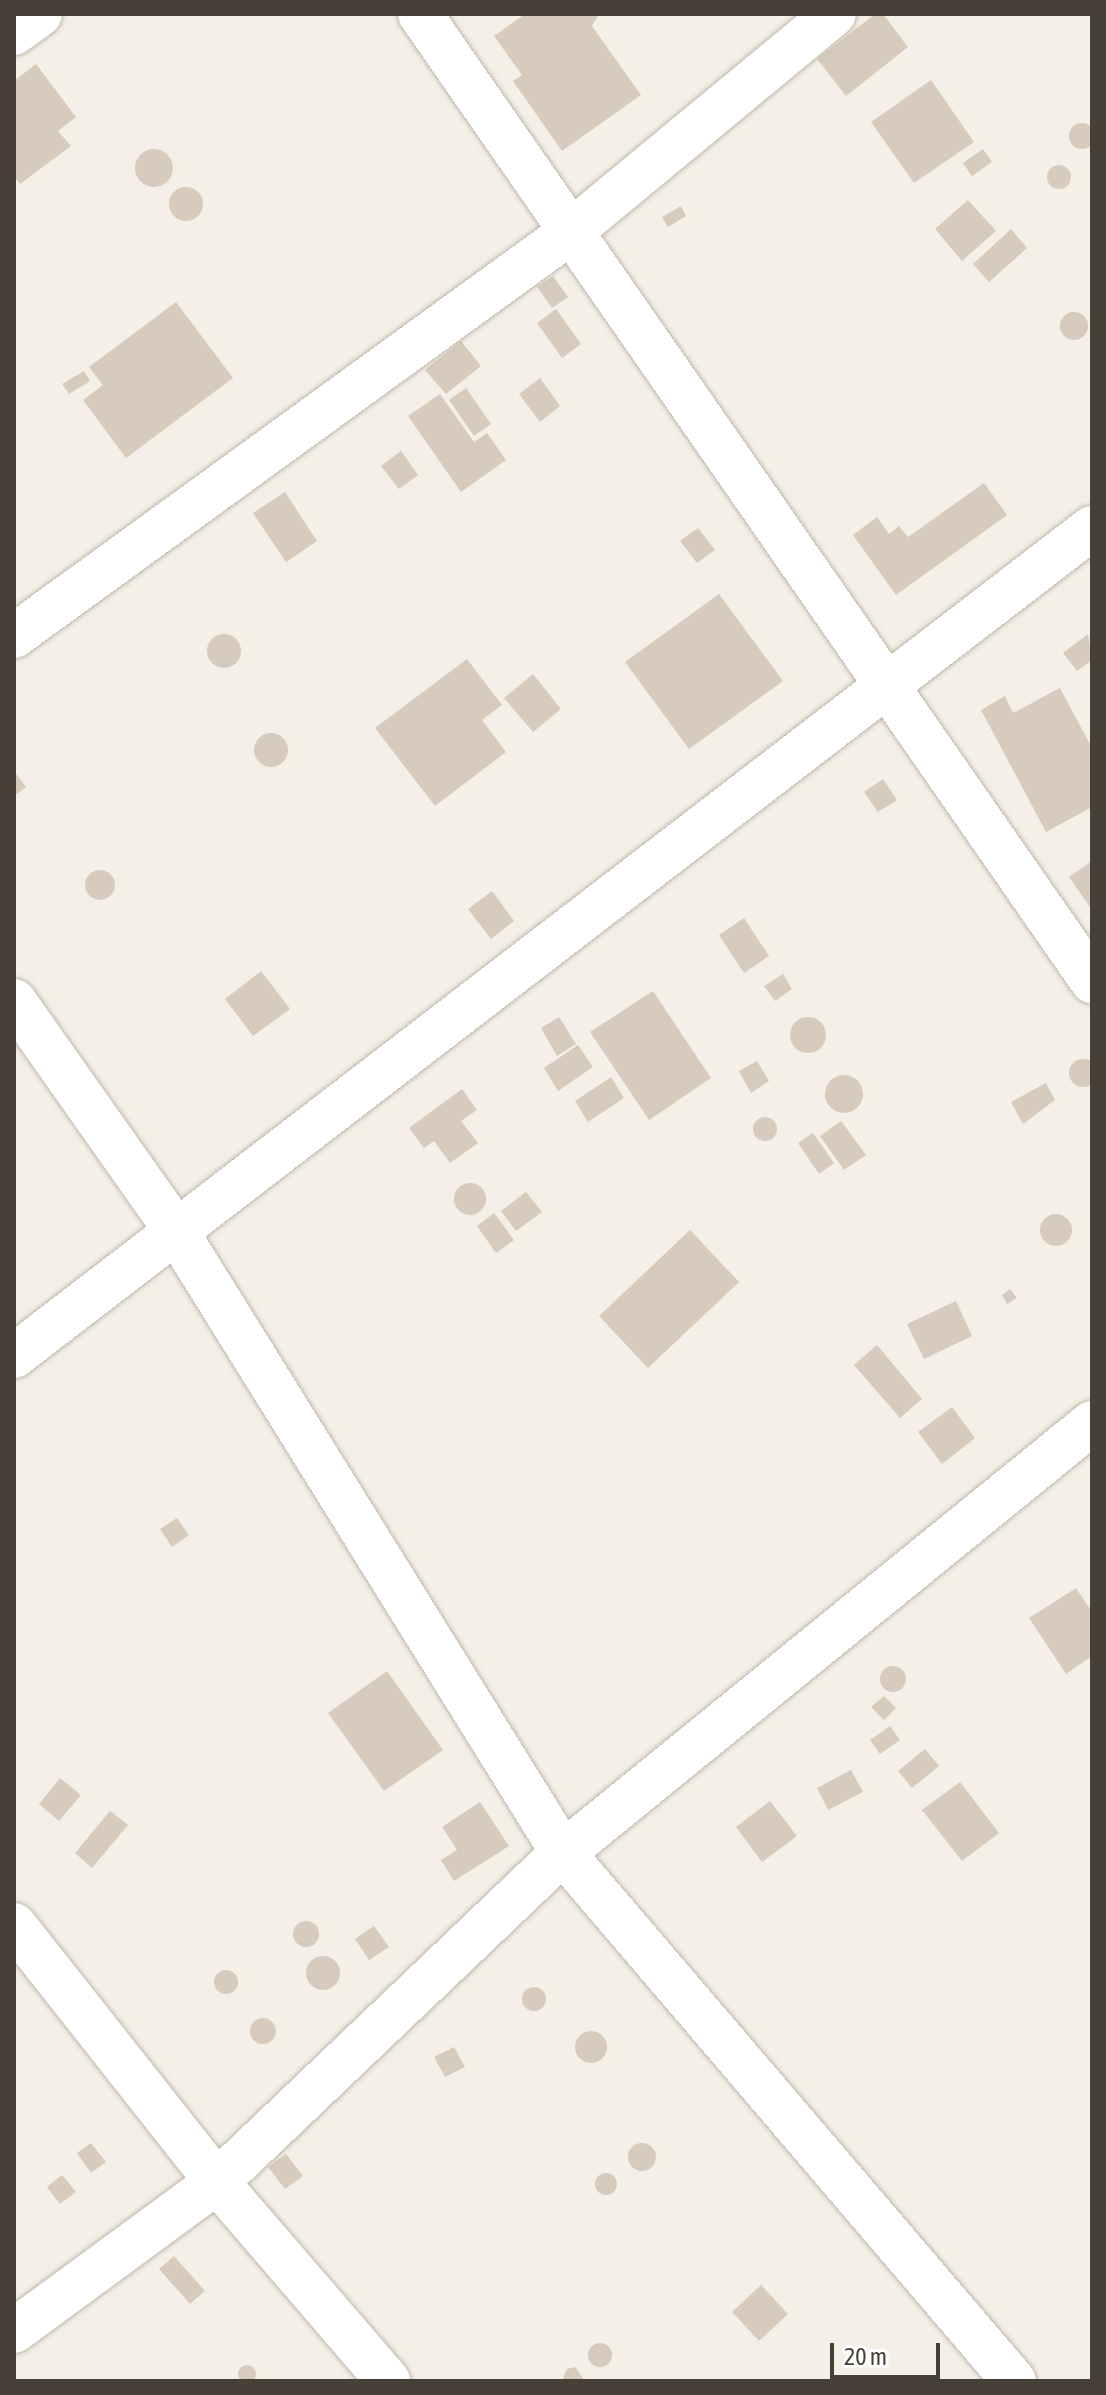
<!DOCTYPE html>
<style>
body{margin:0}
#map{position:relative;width:1106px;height:2395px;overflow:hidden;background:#f4f0e7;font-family:"Asap Condensed",sans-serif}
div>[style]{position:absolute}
.building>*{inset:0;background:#d6cbbc}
.round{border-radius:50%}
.roads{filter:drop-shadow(0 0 2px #c0b7a9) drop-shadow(0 0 2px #c0b7a9)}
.minor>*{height:44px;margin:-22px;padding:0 22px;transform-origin:22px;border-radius:22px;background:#fff}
span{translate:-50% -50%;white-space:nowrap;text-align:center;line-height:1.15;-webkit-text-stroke:8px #fff;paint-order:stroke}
.frame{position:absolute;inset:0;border:16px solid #474036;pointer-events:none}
.scale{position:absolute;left:830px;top:2343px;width:110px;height:36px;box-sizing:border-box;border:4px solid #474036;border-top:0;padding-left:10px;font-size:24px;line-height:28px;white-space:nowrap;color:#474036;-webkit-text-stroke:6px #fff;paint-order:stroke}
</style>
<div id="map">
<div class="building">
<i style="clip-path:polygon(525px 14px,599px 14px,592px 26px,641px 95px,562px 151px,513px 81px,522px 75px,494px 36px)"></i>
<i style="clip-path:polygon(875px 14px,883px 14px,908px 47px,846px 96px,817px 59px)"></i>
<i style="clip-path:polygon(36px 64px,76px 117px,58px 131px,71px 146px,20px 184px,14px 176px,14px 81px)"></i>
<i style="clip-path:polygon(931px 80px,974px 142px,914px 183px,871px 122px)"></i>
<i class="round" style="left:1069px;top:123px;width:26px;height:26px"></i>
<i style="clip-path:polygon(983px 149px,992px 162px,972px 176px,963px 163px)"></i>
<i class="round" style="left:135px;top:149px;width:38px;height:38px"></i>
<i class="round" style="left:1047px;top:165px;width:24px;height:24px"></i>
<i class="round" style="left:169px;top:187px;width:34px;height:34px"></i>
<i style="clip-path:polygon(968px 200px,996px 231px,962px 261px,935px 229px)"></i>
<i style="clip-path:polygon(681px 206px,686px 216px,668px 227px,662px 217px)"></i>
<i style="clip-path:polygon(1011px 229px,1027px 248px,989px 282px,973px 264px)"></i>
<i style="clip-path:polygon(553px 276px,568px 297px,552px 308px,537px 287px)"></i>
<i style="clip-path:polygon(176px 302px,233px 378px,126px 458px,83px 400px,103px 385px,89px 367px)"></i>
<i style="clip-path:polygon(556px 309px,581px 344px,562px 358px,537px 323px)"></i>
<i class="round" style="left:1060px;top:312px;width:28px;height:28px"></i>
<i style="clip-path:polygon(461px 341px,481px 366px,446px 394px,425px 370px)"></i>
<i style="clip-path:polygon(84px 371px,90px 381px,69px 394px,62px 384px)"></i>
<i style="clip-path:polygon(540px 378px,560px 406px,540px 422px,519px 394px)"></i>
<i style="clip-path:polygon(466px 388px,491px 424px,474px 436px,449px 400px)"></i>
<i style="clip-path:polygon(440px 394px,474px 442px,487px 433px,506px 460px,461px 492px,408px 416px)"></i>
<i style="clip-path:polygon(401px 451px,418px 475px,399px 489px,381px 466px)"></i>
<i style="clip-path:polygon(984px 483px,1007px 515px,896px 595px,853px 535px,877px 517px,889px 534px,899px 526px,908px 537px)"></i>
<i style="clip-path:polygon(285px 492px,317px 541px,286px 562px,253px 513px)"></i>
<i style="clip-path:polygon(698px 528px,715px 550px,697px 563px,680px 541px)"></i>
<i style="clip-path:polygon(719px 594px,783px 681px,689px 749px,625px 662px)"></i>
<i class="round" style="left:207px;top:634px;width:34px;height:34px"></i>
<i style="clip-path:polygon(1088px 634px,1092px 660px,1077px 671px,1063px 653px)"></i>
<i style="clip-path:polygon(467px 659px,502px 705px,482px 720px,506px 752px,435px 806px,375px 728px)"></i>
<i style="clip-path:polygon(533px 674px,561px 709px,533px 732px,504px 698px)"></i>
<i style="clip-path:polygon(1060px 688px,1092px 748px,1092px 807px,1046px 832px,981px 710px,1005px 696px,1013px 713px)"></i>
<i class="round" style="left:254px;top:733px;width:34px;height:34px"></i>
<i style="clip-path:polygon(14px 771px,26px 787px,14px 796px)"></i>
<i style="clip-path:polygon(883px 779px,897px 800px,878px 812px,864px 792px)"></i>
<i style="clip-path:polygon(1092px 861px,1092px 910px,1069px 877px)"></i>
<i class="round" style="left:85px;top:870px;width:30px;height:30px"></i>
<i style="clip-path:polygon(492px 891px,514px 921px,491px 939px,468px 909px)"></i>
<i style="clip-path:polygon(744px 918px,769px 956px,744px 973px,719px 935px)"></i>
<i style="clip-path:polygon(261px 971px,290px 1009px,253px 1036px,225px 999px)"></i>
<i style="clip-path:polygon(783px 974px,792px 989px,775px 1001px,764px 986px)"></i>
<i style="clip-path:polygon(653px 991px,711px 1078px,649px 1120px,590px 1032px)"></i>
<i class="round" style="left:790px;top:1017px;width:36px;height:36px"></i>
<i style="clip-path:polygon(559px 1017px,576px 1044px,557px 1056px,541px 1028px)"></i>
<i style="clip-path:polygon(578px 1045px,593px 1067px,558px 1091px,544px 1068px)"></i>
<i class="round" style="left:1069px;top:1059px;width:28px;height:28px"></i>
<i style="clip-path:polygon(757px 1061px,769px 1081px,751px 1093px,739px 1071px)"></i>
<i class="round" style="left:825px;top:1075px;width:38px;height:38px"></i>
<i style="clip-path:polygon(611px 1077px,624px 1098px,588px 1122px,575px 1101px)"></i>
<i style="clip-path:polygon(1046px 1083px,1055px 1100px,1023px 1124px,1011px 1102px)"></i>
<i style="clip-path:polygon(462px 1089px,477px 1110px,461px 1121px,478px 1143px,450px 1163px,434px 1141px,424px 1148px,409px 1128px)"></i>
<i class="round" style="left:753px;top:1117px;width:24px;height:24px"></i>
<i style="clip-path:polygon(841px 1121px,866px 1155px,844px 1170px,820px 1136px)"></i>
<i style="clip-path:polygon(813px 1133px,834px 1163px,819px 1174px,798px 1143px)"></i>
<i class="round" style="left:454px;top:1183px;width:32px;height:32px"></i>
<i style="clip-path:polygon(526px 1192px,542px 1212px,516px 1231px,501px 1211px)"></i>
<i style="clip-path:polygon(494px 1213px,514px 1240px,496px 1253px,477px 1226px)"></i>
<i class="round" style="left:1040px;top:1214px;width:32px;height:32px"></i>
<i style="clip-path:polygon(690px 1230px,739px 1282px,648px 1368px,599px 1316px)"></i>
<i style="clip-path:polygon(1010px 1289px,1017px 1298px,1007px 1304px,1002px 1295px)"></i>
<i style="clip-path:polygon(956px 1301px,972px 1336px,924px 1359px,907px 1324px)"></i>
<i style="clip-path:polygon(877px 1345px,922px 1399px,900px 1418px,854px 1365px)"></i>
<i style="clip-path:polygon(952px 1407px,975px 1438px,942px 1464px,918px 1432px)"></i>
<i style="clip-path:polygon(177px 1518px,189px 1535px,172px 1547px,160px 1529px)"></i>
<i style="clip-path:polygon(1076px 1588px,1092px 1612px,1092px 1656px,1066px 1674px,1029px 1618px)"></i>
<i class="round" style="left:880px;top:1666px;width:26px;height:26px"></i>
<i style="clip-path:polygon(387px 1671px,443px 1750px,384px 1791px,328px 1713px)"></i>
<i style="clip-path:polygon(884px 1696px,896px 1708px,884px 1720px,871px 1707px)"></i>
<i style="clip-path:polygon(890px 1726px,900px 1740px,880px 1754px,870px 1740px)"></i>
<i style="clip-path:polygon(925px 1749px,939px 1766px,912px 1788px,898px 1771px)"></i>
<i style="clip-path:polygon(851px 1770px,863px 1792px,828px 1810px,817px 1788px)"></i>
<i style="clip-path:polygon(60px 1778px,81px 1795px,59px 1821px,39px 1804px)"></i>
<i style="clip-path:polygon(960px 1782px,999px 1833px,962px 1861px,922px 1810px)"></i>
<i style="clip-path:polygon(770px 1801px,797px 1836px,762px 1862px,736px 1827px)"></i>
<i style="clip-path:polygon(480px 1802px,509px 1846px,454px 1881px,441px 1860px,457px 1850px,442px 1827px)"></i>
<i style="clip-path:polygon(110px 1811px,128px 1825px,92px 1868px,75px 1853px)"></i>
<i class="round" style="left:293px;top:1921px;width:26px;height:26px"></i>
<i style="clip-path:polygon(374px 1926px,389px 1947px,369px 1960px,355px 1939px)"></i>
<i class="round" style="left:306px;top:1956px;width:34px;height:34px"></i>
<i class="round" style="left:214px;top:1970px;width:24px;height:24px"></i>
<i class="round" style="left:522px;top:1987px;width:24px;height:24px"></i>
<i class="round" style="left:250px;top:2018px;width:26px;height:26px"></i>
<i class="round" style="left:575px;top:2031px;width:32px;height:32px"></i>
<i style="clip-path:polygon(454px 2047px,465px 2067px,445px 2077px,434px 2057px)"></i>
<i style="clip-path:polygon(91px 2143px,106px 2162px,91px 2173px,77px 2153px)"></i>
<i class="round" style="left:628px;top:2143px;width:28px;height:28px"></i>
<i style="clip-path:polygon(286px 2154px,303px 2176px,285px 2189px,268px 2167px)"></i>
<i class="round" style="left:595px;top:2173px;width:22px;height:22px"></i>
<i style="clip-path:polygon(62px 2175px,76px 2192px,60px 2204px,47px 2187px)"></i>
<i style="clip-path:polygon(174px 2256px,205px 2291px,190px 2304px,159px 2269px)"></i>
<i style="clip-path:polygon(761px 2285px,788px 2314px,759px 2341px,732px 2312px)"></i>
<i class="round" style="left:588px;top:2343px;width:24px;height:24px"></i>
<i class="round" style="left:238px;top:2365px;width:18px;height:18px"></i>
<i style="clip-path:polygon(575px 2367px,585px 2381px,562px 2381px,567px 2369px)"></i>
</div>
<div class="roads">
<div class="minor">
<i style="left:420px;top:14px;width:1178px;rotate:55.2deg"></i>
<i style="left:14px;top:33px;width:32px;rotate:-36deg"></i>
<i style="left:14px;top:636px;width:684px;rotate:-35.97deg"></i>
<i style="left:568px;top:234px;width:345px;rotate:-39.6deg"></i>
<i style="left:14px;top:1001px;width:281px;rotate:54.8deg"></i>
<i style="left:176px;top:1231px;width:733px;rotate:58.11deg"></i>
<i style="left:563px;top:1853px;width:694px;rotate:49.5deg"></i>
<i style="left:14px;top:1356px;width:1359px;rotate:-37.53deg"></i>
<i style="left:14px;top:1925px;width:328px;rotate:51.7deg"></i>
<i style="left:217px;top:2182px;width:262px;rotate:49.3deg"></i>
<i style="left:14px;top:2331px;width:252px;rotate:-36.3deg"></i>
<i style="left:217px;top:2182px;width:477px;rotate:-43.6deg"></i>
<i style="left:563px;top:1853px;width:682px;rotate:-39.11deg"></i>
</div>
</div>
<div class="frame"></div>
<div class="scale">20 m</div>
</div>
